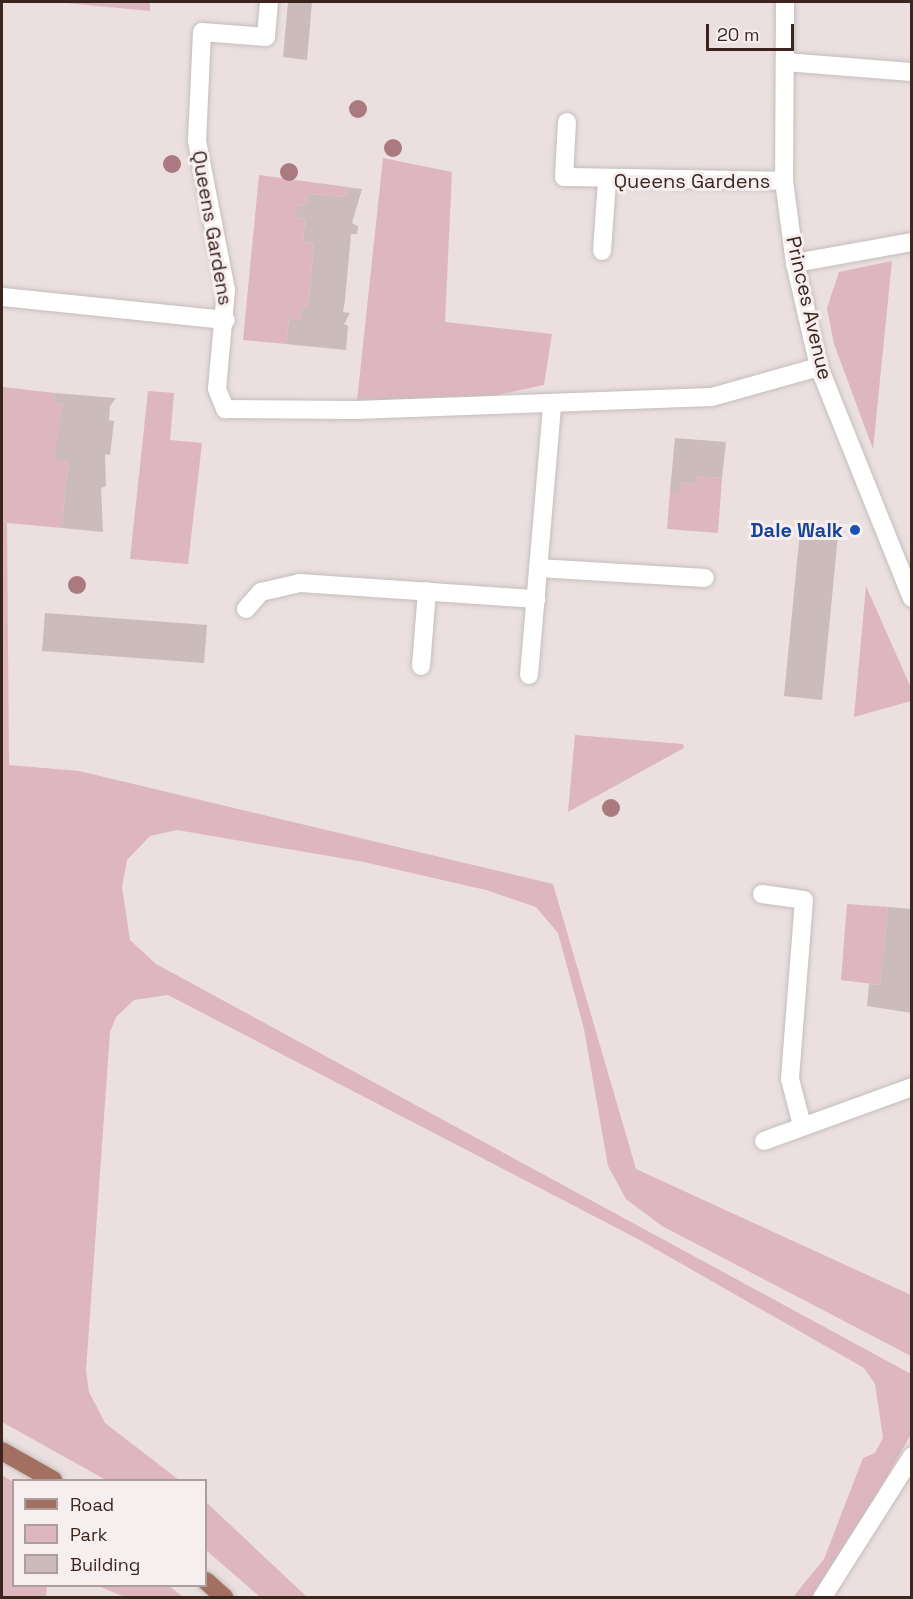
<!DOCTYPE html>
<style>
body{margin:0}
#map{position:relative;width:913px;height:1599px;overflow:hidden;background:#ebdfdf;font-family:"Space Grotesk",sans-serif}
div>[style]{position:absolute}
.green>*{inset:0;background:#deb6c0}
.building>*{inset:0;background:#cbb}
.roads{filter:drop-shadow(0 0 2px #c4bebc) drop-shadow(0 0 2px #c4bebc)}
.minor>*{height:18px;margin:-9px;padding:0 9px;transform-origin:9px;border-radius:9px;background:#fff}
.major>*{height:18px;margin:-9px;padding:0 9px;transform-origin:9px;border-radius:9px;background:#a36f61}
.trees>*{width:18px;height:18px;margin:-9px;border-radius:50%;background:#aa7a80}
.dots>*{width:16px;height:16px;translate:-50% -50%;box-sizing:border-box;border:3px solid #f7efef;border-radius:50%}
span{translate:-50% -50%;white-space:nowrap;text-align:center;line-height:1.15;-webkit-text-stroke:6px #f7efef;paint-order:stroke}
.street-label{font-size:20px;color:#3c251f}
.transit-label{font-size:20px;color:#164399;font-weight:700}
.right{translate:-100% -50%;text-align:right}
.frame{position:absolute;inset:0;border:3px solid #3c251f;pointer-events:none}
.legend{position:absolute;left:12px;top:1479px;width:195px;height:108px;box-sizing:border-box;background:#f7efef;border:2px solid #ac9e9c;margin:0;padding:8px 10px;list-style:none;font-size:18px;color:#3c251f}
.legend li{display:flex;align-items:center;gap:12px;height:30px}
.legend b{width:30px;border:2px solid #ac9e9c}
.scale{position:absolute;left:706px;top:24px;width:88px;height:27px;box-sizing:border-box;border:3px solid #3c251f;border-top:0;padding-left:8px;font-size:18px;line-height:21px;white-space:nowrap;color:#3c251f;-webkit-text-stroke:4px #f7efef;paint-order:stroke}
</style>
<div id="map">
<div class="green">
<i style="clip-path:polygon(55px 2px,150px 2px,150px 11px)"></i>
<i style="clip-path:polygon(383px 158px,452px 172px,445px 322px,552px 334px,544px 385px,442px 407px,356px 410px)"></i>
<i style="clip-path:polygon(259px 175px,362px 189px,347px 188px,346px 197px,308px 194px,307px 204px,294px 207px,298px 218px,305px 219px,303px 242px,314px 243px,308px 308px,302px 307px,300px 319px,289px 318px,286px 344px,243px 340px)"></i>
<i style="clip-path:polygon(892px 261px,873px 449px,834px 344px,827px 308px,839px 272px)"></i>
<i style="clip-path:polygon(2px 358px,3px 387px,55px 393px,54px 403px,63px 404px,55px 458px,68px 460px,62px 528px,7px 523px,9px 765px,79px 771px,553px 884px,636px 1169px,911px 1295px,911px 1356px,662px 1226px,626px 1199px,608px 1166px,584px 1029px,558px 933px,536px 907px,486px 890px,364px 862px,177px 830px,150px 836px,127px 860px,122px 887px,130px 940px,156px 964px,911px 1374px,911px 1434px,834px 1571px,813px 1597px,793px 1597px,824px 1559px,863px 1458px,875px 1453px,883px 1438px,875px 1384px,864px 1368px,638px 1239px,168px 995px,134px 1000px,116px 1017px,110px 1032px,86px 1371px,89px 1392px,105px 1423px,179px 1480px,106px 1480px,2px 1422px)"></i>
<i style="clip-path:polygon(148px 391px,174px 393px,170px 440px,202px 443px,188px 564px,130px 559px)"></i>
<i style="clip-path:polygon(697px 476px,722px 478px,718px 533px,667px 529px,670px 491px,680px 491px,681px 482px,696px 484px)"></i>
<i style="clip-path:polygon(866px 586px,911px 688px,911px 701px,854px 717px)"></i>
<i style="clip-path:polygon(575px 735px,683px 744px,684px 748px,568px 812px)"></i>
<i style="clip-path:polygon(847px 904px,888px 907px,880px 985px,841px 980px)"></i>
<i style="clip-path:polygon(2px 1475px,13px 1482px,14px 1586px,47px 1586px,46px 1597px,2px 1597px)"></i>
<i style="clip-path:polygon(206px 1502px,307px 1597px,260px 1597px,206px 1550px)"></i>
<i style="clip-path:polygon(98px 1586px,169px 1586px,183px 1597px,125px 1597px)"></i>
</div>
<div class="building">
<i style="clip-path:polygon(288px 2px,312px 2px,307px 60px,283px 57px)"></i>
<i style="clip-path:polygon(347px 188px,362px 189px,352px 223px,358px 226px,357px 234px,351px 234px,345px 300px,343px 312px,350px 313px,344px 324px,348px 326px,346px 350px,286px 344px,289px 318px,300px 319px,302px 307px,308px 308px,314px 243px,303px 242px,305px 219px,298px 218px,294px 207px,307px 204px,308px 194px,346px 197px)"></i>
<i style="clip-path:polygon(55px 393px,116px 398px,110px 406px,109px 420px,114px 421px,110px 455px,105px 454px,106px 486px,101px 488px,103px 532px,62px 528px,68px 460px,54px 459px,63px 404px,54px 403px)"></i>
<i style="clip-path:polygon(675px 438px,726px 442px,722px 478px,697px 476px,696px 484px,681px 482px,680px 492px,670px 491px)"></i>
<i style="clip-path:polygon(800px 531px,838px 535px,822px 700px,784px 696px)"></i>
<i style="clip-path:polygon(45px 613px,207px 625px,204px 663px,42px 651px)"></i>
<i style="clip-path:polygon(888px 907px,912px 909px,912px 1013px,867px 1006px,869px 984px,880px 985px)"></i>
</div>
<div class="roads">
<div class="minor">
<i style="left:269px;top:2px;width:35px;rotate:95deg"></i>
<i style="left:266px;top:37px;width:64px;rotate:-175.5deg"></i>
<i style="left:202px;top:32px;width:109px;rotate:92.6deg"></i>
<i style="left:197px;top:141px;width:152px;rotate:79deg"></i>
<i style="left:226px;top:290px;width:99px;rotate:95.2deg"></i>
<i style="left:217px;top:389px;width:22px;rotate:68deg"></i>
<i style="left:225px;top:409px;width:131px;rotate:0.4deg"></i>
<i style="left:356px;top:410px;width:356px;rotate:-2.1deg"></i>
<i style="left:712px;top:397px;width:111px;rotate:-15.7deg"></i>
<i style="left:785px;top:2px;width:179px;rotate:90.3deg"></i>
<i style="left:784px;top:181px;width:83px;rotate:82.4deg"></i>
<i style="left:795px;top:263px;width:107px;rotate:77deg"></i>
<i style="left:819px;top:367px;width:249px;rotate:68.1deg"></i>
<i style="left:785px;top:62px;width:127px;rotate:4.5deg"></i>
<i style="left:567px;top:122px;width:55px;rotate:93.1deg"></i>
<i style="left:564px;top:177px;width:220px;rotate:1deg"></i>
<i style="left:602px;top:251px;width:70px;rotate:-85.9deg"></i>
<i style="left:795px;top:263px;width:119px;rotate:-10.2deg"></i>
<i style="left:2px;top:297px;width:225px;rotate:5.9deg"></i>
<i style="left:538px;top:568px;width:167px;rotate:3.4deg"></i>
<i style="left:246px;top:609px;width:23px;rotate:-49deg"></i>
<i style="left:261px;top:592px;width:40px;rotate:-13deg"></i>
<i style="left:300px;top:583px;width:237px;rotate:3.9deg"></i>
<i style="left:421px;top:666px;width:75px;rotate:-85.4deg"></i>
<i style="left:529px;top:675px;width:272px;rotate:-85.1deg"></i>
<i style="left:762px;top:894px;width:42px;rotate:8.1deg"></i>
<i style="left:804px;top:900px;width:180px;rotate:94.5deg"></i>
<i style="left:790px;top:1079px;width:48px;rotate:75.4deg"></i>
<i style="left:764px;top:1141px;width:158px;rotate:-20deg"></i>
<i style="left:822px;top:1598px;width:168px;rotate:-57.6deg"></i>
</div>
<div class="major">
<i style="left:2px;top:1451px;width:59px;rotate:29.6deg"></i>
<i style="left:206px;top:1581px;width:25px;rotate:42deg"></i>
</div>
</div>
<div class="trees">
<i style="left:358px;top:109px"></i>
<i style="left:393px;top:148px"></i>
<i style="left:172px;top:164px"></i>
<i style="left:289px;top:172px"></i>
<i style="left:77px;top:585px"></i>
<i style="left:611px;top:808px"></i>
</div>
<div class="dots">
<i style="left:855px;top:530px;background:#1a4fb4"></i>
</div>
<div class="street-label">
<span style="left:692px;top:181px">Queens Gardens</span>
<span style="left:212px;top:228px;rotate:80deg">Queens Gardens</span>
<span style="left:809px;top:308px;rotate:77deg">Princes Avenue</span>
</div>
<div class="transit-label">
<span class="right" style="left:843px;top:530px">Dale Walk</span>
</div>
<div class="frame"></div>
<ul class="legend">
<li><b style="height:8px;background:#a36f61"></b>Road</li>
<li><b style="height:16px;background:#deb6c0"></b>Park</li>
<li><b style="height:16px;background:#cbb"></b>Building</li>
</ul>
<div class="scale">20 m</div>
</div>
